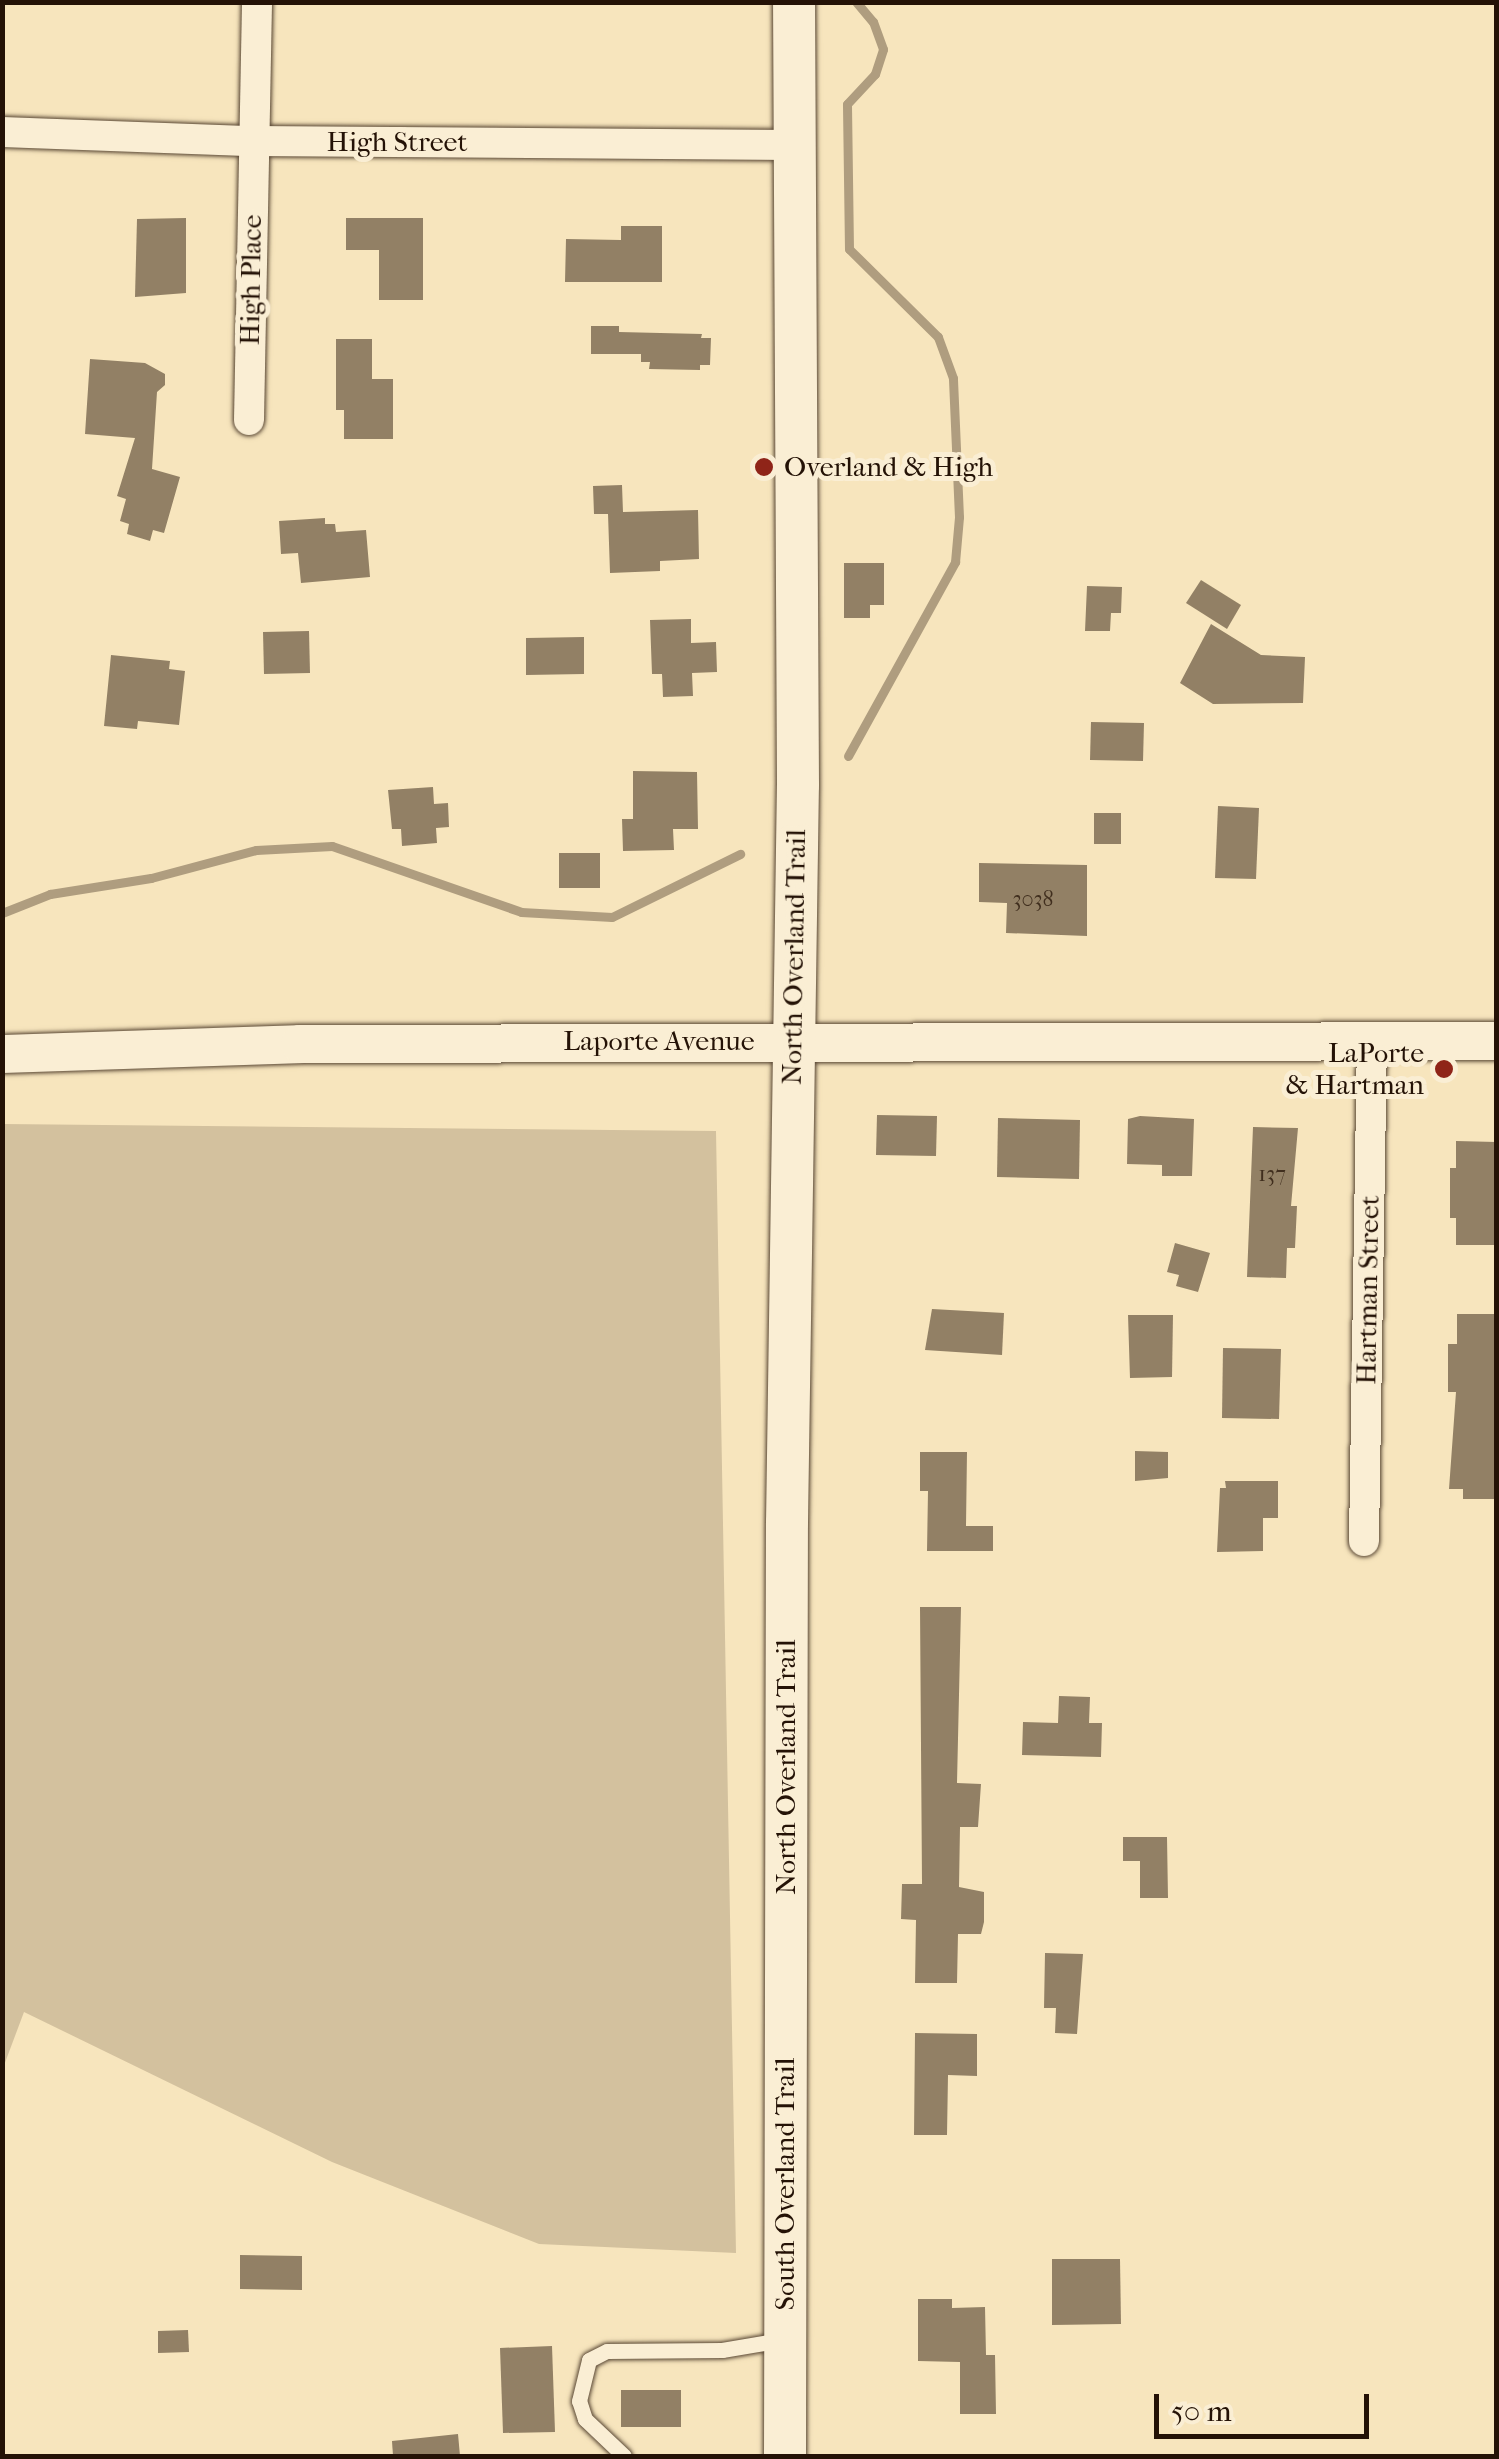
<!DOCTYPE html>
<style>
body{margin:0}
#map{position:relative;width:1499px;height:2459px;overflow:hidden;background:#f7e5bd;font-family:"IM FELL French Canon",serif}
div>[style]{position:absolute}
.green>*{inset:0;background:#d3c19e}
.stream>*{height:9px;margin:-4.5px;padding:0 4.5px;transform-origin:4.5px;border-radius:4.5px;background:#af9d7f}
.building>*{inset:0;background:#928065}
.roads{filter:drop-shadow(0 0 2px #594734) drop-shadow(0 0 2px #594734)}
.service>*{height:15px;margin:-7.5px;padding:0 7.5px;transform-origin:7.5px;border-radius:7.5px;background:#faeed4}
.minor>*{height:30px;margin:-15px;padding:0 15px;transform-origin:15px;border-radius:15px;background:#faeed4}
.tertiary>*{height:38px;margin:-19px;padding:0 19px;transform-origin:19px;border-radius:19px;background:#faeed4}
.secondary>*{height:42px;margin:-21px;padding:0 21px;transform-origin:21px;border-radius:21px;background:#faeed4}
.dots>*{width:28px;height:28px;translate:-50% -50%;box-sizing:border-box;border:5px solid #faeed4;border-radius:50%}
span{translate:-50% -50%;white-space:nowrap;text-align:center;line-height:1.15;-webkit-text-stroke:10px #faeed4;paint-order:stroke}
.number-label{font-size:22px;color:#402e1e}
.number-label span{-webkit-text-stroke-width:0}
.street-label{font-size:28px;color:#241206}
.poi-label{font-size:28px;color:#241206}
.left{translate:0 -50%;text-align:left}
.right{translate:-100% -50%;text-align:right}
.frame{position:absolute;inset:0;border:5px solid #241206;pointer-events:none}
.scale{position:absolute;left:1154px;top:2394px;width:215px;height:45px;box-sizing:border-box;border:5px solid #241206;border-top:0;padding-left:12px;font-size:30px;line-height:35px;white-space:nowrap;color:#241206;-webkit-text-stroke:8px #faeed4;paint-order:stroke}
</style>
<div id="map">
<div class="green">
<i style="clip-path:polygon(3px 1124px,716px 1131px,736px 2253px,539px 2244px,332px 2162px,24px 2012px,3px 2068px)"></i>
</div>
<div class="stream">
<i style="left:848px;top:756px;width:222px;rotate:-61.1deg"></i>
<i style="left:955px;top:562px;width:45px;rotate:-84.9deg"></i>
<i style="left:959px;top:517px;width:139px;rotate:-92.5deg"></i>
<i style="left:953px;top:378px;width:44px;rotate:-110.1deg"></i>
<i style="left:938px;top:337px;width:125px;rotate:-135.3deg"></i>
<i style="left:849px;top:249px;width:145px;rotate:-90.8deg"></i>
<i style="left:847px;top:104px;width:41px;rotate:-47deg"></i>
<i style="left:875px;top:74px;width:26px;rotate:-72deg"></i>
<i style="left:883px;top:49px;width:29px;rotate:-110deg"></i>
<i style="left:873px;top:22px;width:26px;rotate:-130deg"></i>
<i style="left:2px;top:913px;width:52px;rotate:-21.6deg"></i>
<i style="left:50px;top:894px;width:102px;rotate:-9deg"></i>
<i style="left:151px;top:878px;width:109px;rotate:-14.9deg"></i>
<i style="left:256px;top:850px;width:76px;rotate:-3deg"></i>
<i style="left:332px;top:846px;width:200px;rotate:19.2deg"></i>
<i style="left:521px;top:912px;width:91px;rotate:3.1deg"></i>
<i style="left:612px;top:917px;width:143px;rotate:-26.2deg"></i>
</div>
<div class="building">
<i style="clip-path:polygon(186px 218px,186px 293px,135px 297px,137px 219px)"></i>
<i style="clip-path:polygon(346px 218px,423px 218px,423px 300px,379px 300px,379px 250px,346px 250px)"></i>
<i style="clip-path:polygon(621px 226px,662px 226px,662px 282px,565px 282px,566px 239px,621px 240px)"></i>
<i style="clip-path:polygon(591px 326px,619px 326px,619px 332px,702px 334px,701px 338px,711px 338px,710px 365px,700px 365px,700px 370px,649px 369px,650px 362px,641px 362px,641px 354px,591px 354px)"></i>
<i style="clip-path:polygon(336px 339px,372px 339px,372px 379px,393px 379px,393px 439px,344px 439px,344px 410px,336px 410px)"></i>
<i style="clip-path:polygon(90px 359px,145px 363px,165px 374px,165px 385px,157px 392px,152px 469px,180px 477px,164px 533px,153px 530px,150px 541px,127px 534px,129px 524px,120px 521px,126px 499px,117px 496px,135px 438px,85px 434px)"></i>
<i style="clip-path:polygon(622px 485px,623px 512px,698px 510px,699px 559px,660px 561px,660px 571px,610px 573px,608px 514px,594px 514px,593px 486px)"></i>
<i style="clip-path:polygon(325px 518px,325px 524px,335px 524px,336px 532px,366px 530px,370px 577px,301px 583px,298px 553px,281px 554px,279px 521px)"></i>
<i style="clip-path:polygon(844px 563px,884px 563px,884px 605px,870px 605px,870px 618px,844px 618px)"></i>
<i style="clip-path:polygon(1201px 580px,1241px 605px,1227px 629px,1186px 603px)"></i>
<i style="clip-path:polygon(1087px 586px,1122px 587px,1121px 613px,1111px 613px,1110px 631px,1085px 631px)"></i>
<i style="clip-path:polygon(691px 619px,691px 643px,716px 642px,717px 672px,692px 673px,693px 696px,663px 697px,662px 674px,652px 674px,650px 620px)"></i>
<i style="clip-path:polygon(1211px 624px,1261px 655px,1305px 657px,1303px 703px,1213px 704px,1180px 683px)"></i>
<i style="clip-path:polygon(309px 631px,310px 673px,264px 674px,263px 632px)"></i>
<i style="clip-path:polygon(584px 637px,584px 674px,526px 675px,526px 638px)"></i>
<i style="clip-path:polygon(111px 655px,170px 661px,169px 669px,185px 671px,179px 725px,138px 721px,137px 729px,104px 726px)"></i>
<i style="clip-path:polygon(1091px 722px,1144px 723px,1143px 761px,1090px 760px)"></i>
<i style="clip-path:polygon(633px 771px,697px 772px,698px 829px,673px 829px,674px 850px,623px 851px,622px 819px,633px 819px)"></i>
<i style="clip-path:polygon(433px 787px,434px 804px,448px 803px,449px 827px,436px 828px,437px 843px,402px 846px,401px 829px,392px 829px,388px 790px)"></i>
<i style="clip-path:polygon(1218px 806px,1259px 808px,1256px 879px,1215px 878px)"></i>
<i style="clip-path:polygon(1094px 813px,1121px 813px,1121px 844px,1094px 844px)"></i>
<i style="clip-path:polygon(559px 853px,600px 853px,600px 888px,559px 888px)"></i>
<i style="clip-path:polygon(979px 863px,1087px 865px,1087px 936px,1006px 933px,1007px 903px,979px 902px)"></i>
<i style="clip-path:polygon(877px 1115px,937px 1116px,936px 1156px,876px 1155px)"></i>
<i style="clip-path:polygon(1140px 1116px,1194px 1119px,1192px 1176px,1162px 1176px,1162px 1165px,1127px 1164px,1128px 1119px)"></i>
<i style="clip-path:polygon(998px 1118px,1080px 1120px,1079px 1179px,997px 1177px)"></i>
<i style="clip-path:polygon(1253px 1127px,1298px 1128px,1291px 1206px,1297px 1206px,1295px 1248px,1287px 1248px,1286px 1278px,1247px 1277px)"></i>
<i style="clip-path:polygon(1456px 1141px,1496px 1142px,1496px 1245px,1456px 1245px,1456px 1218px,1450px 1218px,1450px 1168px,1456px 1168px)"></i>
<i style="clip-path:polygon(1175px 1243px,1210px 1253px,1198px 1292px,1176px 1286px,1179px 1275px,1167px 1272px)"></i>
<i style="clip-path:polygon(932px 1309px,1004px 1313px,1002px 1355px,925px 1350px)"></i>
<i style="clip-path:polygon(1457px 1314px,1496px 1314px,1496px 1499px,1463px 1499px,1463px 1489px,1449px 1489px,1456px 1392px,1448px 1392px,1448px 1344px,1457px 1344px)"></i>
<i style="clip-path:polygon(1128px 1315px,1173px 1315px,1172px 1377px,1130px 1378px)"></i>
<i style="clip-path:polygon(1223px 1348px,1281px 1349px,1279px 1419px,1222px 1418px)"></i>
<i style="clip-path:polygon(1135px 1451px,1168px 1452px,1168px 1478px,1135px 1481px)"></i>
<i style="clip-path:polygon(920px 1452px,967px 1452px,966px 1526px,993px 1526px,993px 1551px,927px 1551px,928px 1491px,920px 1491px)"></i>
<i style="clip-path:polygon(1225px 1481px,1278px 1481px,1278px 1518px,1263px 1518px,1263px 1551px,1217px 1552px,1220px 1488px,1226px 1488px)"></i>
<i style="clip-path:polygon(920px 1607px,961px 1607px,957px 1783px,981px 1784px,978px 1827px,960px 1827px,959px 1887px,984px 1892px,984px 1922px,981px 1934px,958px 1934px,957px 1983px,915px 1983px,916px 1920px,901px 1919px,902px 1884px,922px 1884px)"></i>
<i style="clip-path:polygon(1059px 1696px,1090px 1697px,1089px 1723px,1102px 1723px,1101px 1757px,1022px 1755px,1023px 1722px,1058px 1723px)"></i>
<i style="clip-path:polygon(1123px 1837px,1167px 1837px,1168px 1898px,1140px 1898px,1140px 1861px,1123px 1861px)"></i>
<i style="clip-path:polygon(1045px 1953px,1083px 1954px,1077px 2034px,1055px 2033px,1056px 2008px,1044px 2008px)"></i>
<i style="clip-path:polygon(915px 2033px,977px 2034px,977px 2076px,948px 2075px,947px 2135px,914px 2135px)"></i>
<i style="clip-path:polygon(240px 2255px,302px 2256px,302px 2290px,240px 2289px)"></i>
<i style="clip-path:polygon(1052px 2259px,1120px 2259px,1121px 2324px,1052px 2325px)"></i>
<i style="clip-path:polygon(918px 2299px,952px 2299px,952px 2308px,985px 2307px,986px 2355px,995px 2355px,996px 2414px,960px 2414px,960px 2362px,918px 2361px)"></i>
<i style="clip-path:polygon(188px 2330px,189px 2352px,158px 2353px,158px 2331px)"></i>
<i style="clip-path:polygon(552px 2346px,555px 2432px,503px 2433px,500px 2348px)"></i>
<i style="clip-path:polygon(621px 2390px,681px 2390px,681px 2427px,621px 2427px)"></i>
<i style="clip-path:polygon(458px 2434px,460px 2456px,393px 2456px,392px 2441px)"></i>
</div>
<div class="roads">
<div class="service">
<i style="left:624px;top:2456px;width:54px;rotate:-136.5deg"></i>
<i style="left:585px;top:2419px;width:19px;rotate:-108deg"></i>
<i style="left:579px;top:2401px;width:42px;rotate:-76.3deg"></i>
<i style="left:589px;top:2360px;width:20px;rotate:-27deg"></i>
<i style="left:607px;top:2351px;width:115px;rotate:-0.5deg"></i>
<i style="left:722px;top:2350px;width:60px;rotate:-9.6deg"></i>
</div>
<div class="minor">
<i style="left:2px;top:132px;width:251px;rotate:2.1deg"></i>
<i style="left:253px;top:141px;width:538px;rotate:0.43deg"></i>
<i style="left:249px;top:420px;width:418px;rotate:-88.9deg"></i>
<i style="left:1364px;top:1541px;width:501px;rotate:-89.09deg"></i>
</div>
<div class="tertiary">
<i style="left:2px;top:1054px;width:298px;rotate:-1.9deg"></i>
<i style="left:300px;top:1044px;width:1196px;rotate:-0.14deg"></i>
</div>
<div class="secondary">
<i style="left:785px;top:2456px;width:933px;rotate:-89.88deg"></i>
<i style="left:787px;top:1523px;width:738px;rotate:-89.15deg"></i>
<i style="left:798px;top:785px;width:783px;rotate:-90.29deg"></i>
</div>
</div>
<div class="dots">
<i style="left:764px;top:467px;background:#8f2418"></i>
<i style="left:1444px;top:1069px;background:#8f2418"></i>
</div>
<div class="number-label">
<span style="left:1033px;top:900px">3038</span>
<span style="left:1272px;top:1175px">137</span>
</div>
<div class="street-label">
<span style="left:397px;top:142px">High Street</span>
<span style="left:251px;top:280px;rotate:-89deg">High Place</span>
<span style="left:794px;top:957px;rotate:-89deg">North Overland Trail</span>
<span style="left:659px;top:1041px">Laporte Avenue</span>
<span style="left:1368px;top:1290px;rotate:-89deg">Hartman Street</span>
<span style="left:786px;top:1767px;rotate:-90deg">North Overland Trail</span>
<span style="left:785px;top:2184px;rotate:-90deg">South Overland Trail</span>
</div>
<div class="poi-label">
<span class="left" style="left:784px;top:467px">Overland &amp; High</span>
<span class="right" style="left:1424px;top:1069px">LaPorte<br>&amp; Hartman</span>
</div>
<div class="frame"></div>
<div class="scale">50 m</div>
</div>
